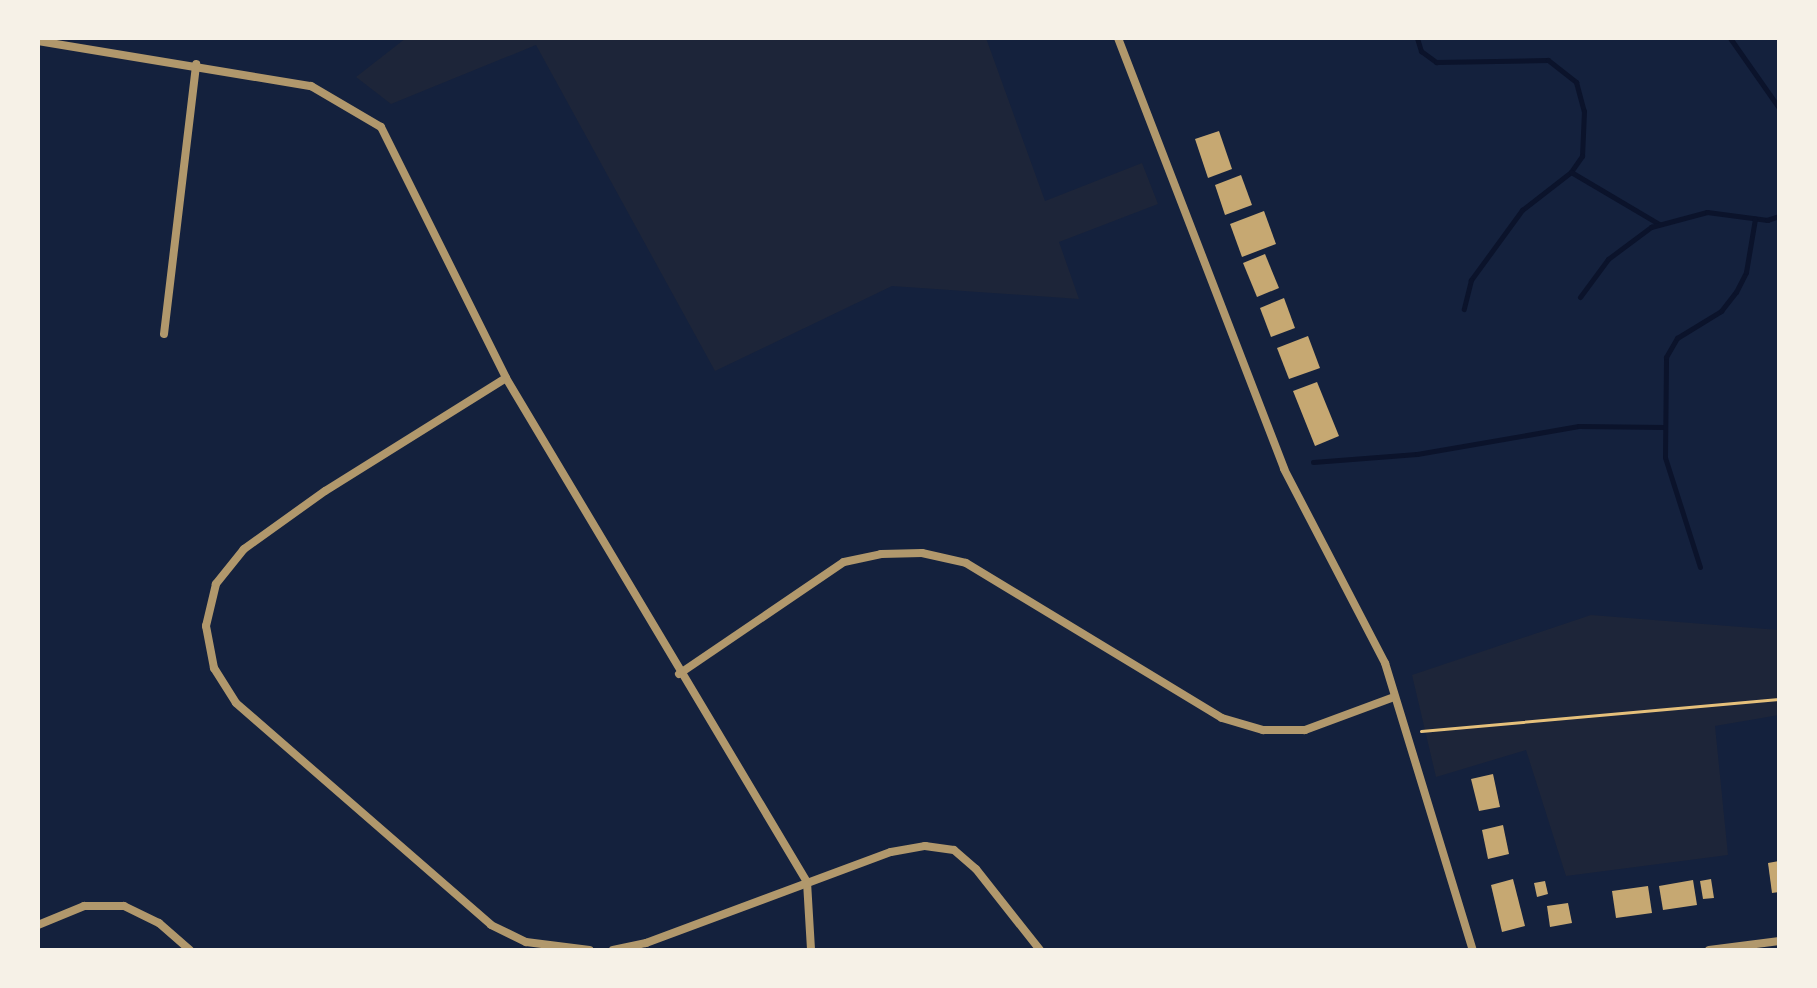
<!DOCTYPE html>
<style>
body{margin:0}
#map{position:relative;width:1817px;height:988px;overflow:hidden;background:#14213d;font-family:Barlow,sans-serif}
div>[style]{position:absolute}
.green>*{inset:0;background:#1d2539}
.stream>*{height:5px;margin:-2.5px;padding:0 2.5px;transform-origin:2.5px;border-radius:2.5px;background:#0b132b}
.building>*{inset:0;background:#c6a872}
.path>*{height:3px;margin:-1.5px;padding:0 1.5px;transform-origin:1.5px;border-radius:1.5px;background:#e5c07b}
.minor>*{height:8px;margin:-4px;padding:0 4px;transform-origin:4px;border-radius:4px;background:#b1986c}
span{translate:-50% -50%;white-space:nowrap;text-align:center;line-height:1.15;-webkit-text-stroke:8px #f6f1e7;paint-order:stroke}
.frame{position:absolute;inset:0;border:40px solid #f6f1e7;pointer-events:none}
</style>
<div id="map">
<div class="green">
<i style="clip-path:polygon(406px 38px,986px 38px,1045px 201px,1142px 163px,1158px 204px,1059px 242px,1079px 299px,892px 286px,715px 371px,536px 45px,391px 104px,356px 77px)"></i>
<i style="clip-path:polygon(1591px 615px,1779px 630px,1779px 715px,1715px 726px,1728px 855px,1566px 876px,1526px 750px,1436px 777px,1412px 675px)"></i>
</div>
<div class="stream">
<i style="left:1417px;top:38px;width:14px;rotate:73deg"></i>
<i style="left:1421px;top:51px;width:19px;rotate:36deg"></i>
<i style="left:1436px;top:62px;width:112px;rotate:-1deg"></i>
<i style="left:1548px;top:60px;width:36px;rotate:38deg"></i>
<i style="left:1576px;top:82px;width:30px;rotate:75deg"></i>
<i style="left:1584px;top:111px;width:45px;rotate:92.5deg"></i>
<i style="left:1582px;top:156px;width:19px;rotate:125deg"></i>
<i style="left:1571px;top:172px;width:62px;rotate:142.2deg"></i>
<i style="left:1522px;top:210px;width:87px;rotate:126.1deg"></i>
<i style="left:1471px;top:280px;width:30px;rotate:104deg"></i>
<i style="left:1730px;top:38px;width:85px;rotate:55deg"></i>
<i style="left:1571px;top:172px;width:102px;rotate:30.6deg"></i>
<i style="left:1580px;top:297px;width:47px;rotate:-53.6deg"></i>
<i style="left:1608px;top:259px;width:54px;rotate:-36.7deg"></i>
<i style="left:1651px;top:227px;width:58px;rotate:-15deg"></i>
<i style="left:1707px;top:212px;width:61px;rotate:7.6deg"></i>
<i style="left:1767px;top:220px;width:13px;rotate:-18deg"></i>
<i style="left:1313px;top:462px;width:104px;rotate:-4.4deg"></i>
<i style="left:1417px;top:454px;width:164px;rotate:-9.8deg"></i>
<i style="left:1579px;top:426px;width:85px;rotate:0.7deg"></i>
<i style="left:1700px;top:567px;width:115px;rotate:-107.7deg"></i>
<i style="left:1665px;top:457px;width:100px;rotate:-89.4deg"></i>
<i style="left:1666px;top:357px;width:22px;rotate:-60deg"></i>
<i style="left:1677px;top:338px;width:52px;rotate:-31.5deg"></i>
<i style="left:1721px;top:311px;width:24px;rotate:-52deg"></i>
<i style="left:1736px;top:292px;width:22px;rotate:-63deg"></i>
<i style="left:1746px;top:272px;width:54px;rotate:-80.4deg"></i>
</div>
<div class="building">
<i style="clip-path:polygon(1219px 131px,1232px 169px,1208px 178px,1195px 139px)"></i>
<i style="clip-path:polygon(1241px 175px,1252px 205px,1225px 215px,1215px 185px)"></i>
<i style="clip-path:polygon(1264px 211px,1276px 244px,1242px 257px,1230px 224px)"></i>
<i style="clip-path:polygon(1265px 254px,1279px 288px,1257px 297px,1243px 263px)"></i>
<i style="clip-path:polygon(1284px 298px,1295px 328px,1271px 337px,1260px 308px)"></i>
<i style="clip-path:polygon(1308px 336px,1320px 368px,1289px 379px,1277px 348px)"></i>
<i style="clip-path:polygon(1317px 382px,1339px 436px,1315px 446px,1293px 391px)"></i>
<i style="clip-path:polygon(1493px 774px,1500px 807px,1479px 811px,1471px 779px)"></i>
<i style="clip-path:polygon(1503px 825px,1509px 854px,1488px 859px,1482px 830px)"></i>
<i style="clip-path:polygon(1779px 861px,1779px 892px,1772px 893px,1768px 863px)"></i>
<i style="clip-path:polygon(1513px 879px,1525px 926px,1502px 932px,1491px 885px)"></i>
<i style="clip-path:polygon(1711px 879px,1714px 898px,1703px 899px,1700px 881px)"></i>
<i style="clip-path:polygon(1693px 880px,1697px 905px,1663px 910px,1659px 886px)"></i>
<i style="clip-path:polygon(1545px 881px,1548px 894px,1537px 897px,1534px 883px)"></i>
<i style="clip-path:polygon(1648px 886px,1652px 913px,1616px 918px,1612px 891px)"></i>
<i style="clip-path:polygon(1568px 903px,1572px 923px,1550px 927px,1547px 906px)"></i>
</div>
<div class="path">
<i style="left:1421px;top:731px;width:359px;rotate:-5.1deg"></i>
</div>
<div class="minor">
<i style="left:1118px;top:38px;width:462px;rotate:68.9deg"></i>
<i style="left:1284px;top:469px;width:219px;rotate:62.5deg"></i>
<i style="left:1385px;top:663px;width:300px;rotate:73deg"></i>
<i style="left:38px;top:41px;width:277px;rotate:9.4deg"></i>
<i style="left:311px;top:86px;width:81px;rotate:30.4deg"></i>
<i style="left:381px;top:127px;width:280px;rotate:63.5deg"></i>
<i style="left:506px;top:378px;width:587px;rotate:59.15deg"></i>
<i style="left:807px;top:882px;width:68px;rotate:86.6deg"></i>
<i style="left:164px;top:334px;width:272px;rotate:-83.2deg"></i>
<i style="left:506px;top:378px;width:213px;rotate:148deg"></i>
<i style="left:325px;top:491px;width:100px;rotate:144.4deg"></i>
<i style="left:244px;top:549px;width:45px;rotate:128.7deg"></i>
<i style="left:216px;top:584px;width:43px;rotate:103.4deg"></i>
<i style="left:206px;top:626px;width:43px;rotate:79.2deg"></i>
<i style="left:214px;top:668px;width:41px;rotate:57.8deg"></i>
<i style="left:236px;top:703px;width:338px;rotate:41deg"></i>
<i style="left:491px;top:925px;width:39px;rotate:26deg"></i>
<i style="left:526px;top:942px;width:64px;rotate:7.1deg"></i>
<i style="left:679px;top:674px;width:199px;rotate:-34.2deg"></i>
<i style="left:844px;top:562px;width:38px;rotate:-12deg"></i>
<i style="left:881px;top:554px;width:41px;rotate:-1.4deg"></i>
<i style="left:922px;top:553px;width:45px;rotate:12.8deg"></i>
<i style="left:966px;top:563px;width:299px;rotate:31.2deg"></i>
<i style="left:1222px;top:718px;width:43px;rotate:16.3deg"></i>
<i style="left:1263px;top:730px;width:42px"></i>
<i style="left:1305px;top:730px;width:95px;rotate:-20.3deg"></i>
<i style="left:38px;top:925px;width:50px;rotate:-22.4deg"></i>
<i style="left:84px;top:906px;width:40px"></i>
<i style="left:124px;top:906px;width:39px;rotate:26deg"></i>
<i style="left:159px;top:923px;width:41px;rotate:41.1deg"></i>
<i style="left:613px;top:950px;width:34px;rotate:-12deg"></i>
<i style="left:646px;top:943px;width:261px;rotate:-20.4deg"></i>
<i style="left:891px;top:852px;width:35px;rotate:-10deg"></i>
<i style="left:925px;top:846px;width:29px;rotate:8deg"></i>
<i style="left:954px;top:850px;width:29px;rotate:41deg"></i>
<i style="left:976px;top:869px;width:103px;rotate:51.7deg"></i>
<i style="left:1709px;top:950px;width:71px;rotate:-7.3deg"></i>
</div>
<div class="frame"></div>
</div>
